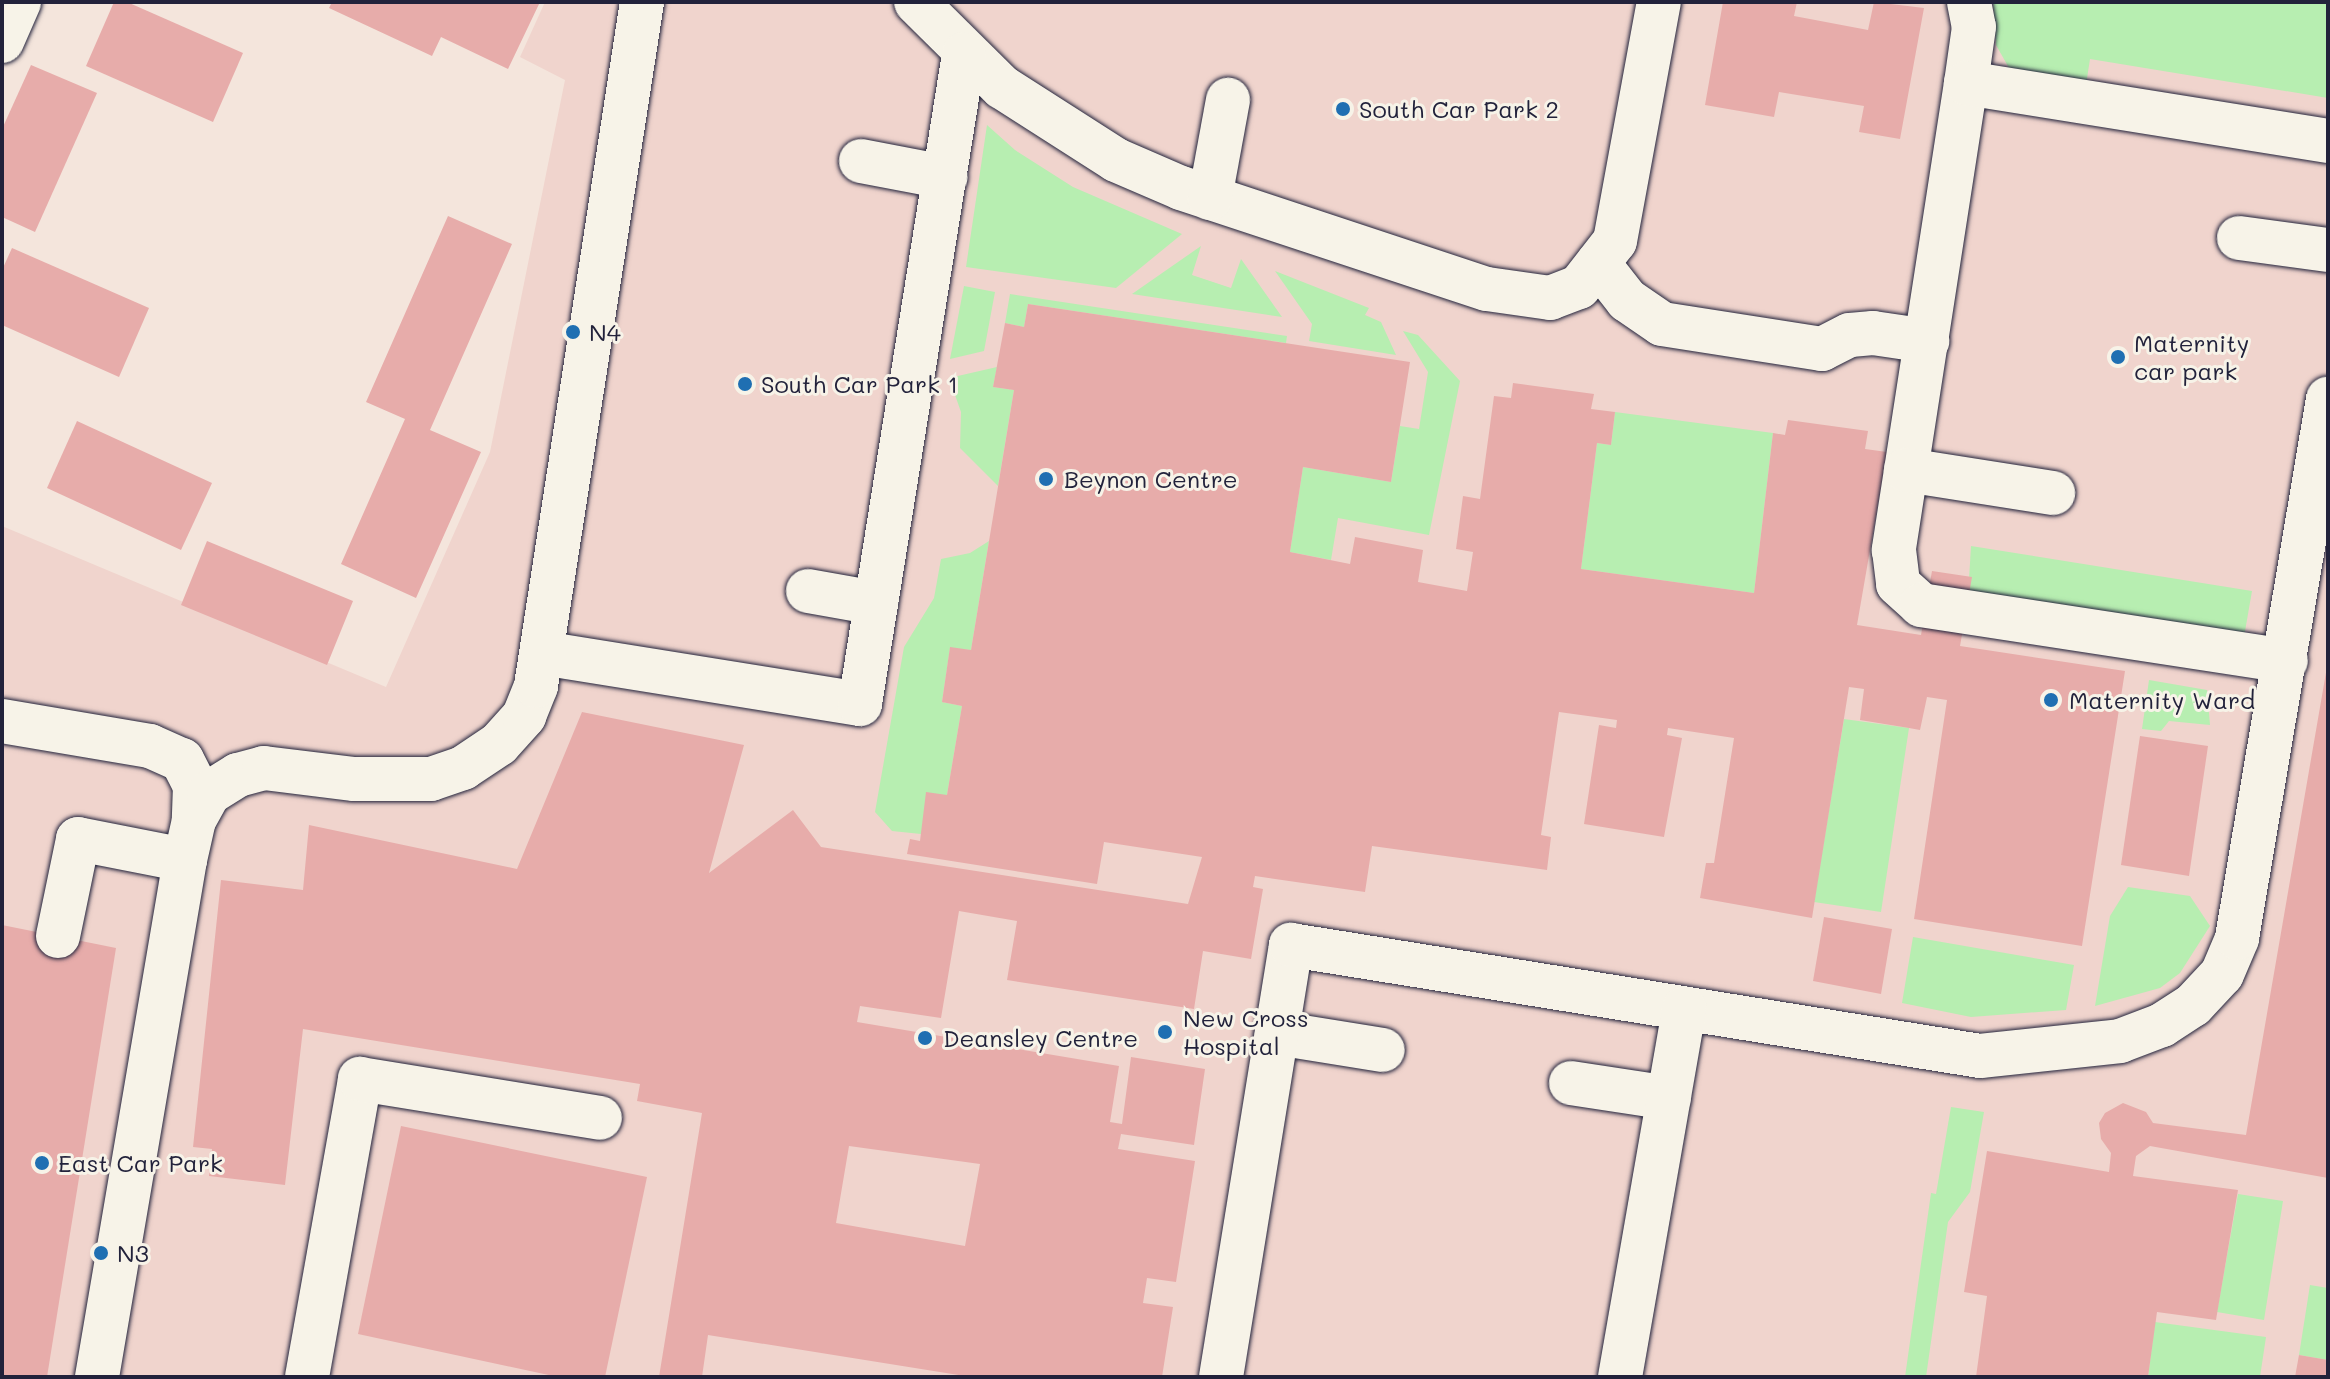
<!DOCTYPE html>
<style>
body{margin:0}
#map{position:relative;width:2330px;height:1379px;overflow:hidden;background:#f4e5dc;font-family:Mali,sans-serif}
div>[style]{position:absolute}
.built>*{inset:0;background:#f0d4cd}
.green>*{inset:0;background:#b7eeb1}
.building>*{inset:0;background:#e7acaa}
.roads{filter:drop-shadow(0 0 2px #22223b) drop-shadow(0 0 2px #22223b)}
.minor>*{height:44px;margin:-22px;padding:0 22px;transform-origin:22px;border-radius:22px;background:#f7f3e8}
.dots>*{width:22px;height:22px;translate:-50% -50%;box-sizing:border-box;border:4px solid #f7f3e8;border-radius:50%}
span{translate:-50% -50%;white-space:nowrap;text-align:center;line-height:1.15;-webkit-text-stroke:6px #f7f3e8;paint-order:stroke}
.poi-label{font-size:24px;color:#22223b}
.left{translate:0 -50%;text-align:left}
.frame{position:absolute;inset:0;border:4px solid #22223b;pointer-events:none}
</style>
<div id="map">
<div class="built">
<i style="clip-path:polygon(545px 2px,2328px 2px,2328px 1377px,2px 1377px,2px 526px,386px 687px,490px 452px,565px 80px,520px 57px)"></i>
</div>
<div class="green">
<i style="clip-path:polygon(1993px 2px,2328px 2px,2328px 98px,2090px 59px,2086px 85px,2009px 68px,1996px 45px)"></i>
<i style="clip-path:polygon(987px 125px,1015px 150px,1073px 187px,1182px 234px,1116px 288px,966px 267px)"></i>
<i style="clip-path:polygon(1201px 246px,1192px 275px,1231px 288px,1241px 259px,1282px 317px,1132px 294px)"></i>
<i style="clip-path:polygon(1275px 271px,1369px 308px,1365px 315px,1381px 322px,1396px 355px,1309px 341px,1312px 324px)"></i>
<i style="clip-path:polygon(964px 286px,995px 292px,984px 351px,950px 359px)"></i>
<i style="clip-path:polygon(1010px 294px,1287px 336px,1286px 343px,1028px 304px,1024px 327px,1005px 323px)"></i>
<i style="clip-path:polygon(1403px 331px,1418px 335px,1460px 381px,1429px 535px,1338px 518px,1331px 560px,1290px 552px,1303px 467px,1391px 482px,1400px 426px,1419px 429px,1428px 372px)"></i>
<i style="clip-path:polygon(997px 367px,993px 387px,1014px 390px,998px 486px,960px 448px,961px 412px,949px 378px)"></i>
<i style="clip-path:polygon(1615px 412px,1773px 433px,1754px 593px,1581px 569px,1597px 443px,1611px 445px)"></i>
<i style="clip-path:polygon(989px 541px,971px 650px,950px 648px,942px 702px,962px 706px,947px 795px,921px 834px,892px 831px,875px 812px,904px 647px,934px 598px,941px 559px,970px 553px)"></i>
<i style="clip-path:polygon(1971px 546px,2252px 591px,2244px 637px,1968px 596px)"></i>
<i style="clip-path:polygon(2149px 680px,2207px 690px,2210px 725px,2169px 721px,2161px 731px,2142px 729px)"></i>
<i style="clip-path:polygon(1844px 719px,1909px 728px,1881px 912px,1814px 902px)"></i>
<i style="clip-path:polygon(2128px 887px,2190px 896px,2210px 926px,2180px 973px,2160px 988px,2095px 1006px,2110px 916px)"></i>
<i style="clip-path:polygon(1913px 937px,2074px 965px,2066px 1010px,1971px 1017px,1902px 1003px)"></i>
<i style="clip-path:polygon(1951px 1107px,1984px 1112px,1970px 1192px,1948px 1222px,1926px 1377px,1905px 1377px,1931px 1193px,1936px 1194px)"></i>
<i style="clip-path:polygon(2238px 1194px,2283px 1201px,2264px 1320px,2217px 1312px)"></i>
<i style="clip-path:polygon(2310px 1285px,2328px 1288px,2328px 1360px,2299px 1355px)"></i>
<i style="clip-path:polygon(2155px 1322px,2266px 1337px,2260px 1377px,2148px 1377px)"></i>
</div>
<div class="building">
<i style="clip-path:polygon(114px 2px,127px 2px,243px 53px,213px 122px,86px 66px)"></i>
<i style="clip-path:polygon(332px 2px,540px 2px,508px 69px,441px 37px,432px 56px,329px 8px)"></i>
<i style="clip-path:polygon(1723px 2px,1797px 2px,1794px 16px,1868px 30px,1874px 2px,1924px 8px,1900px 139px,1859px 132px,1864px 106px,1779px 92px,1774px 117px,1705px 105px)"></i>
<i style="clip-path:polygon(31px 65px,97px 93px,35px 232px,2px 217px,2px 129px)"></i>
<i style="clip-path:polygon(448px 216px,512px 244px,430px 430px,481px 452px,416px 598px,341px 564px,405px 419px,366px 402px)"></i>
<i style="clip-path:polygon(12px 248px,149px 308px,119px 377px,2px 325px,2px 270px)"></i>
<i style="clip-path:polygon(evenodd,1028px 304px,1410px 362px,1391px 482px,1303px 467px,1290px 552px,1350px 564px,1355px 537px,1423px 550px,1418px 582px,1467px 591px,1473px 552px,1456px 549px,1463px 496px,1480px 499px,1494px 396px,1511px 398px,1513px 383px,1594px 394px,1591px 409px,1615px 412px,1611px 445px,1597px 443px,1581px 569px,1754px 593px,1773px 433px,1785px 435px,1788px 420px,1868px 431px,1865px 449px,1887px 452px,1857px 625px,1921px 635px,1932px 571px,1972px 577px,1960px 646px,2125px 671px,2082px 946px,1914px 919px,1947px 700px,1927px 697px,1920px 730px,1909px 728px,1860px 720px,1864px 689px,1849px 687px,1812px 918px,1700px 898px,1706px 863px,1714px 863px,1734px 738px,1668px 728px,1667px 735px,1682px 738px,1664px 837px,1584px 824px,1599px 725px,1616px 728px,1617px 720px,1559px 712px,1541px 835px,1551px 837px,1547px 870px,1372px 846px,1365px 892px,1255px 876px,1253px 887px,1263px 889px,1251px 959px,1203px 951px,1194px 1009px,1007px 980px,1017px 921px,959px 911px,941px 1018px,860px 1006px,857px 1022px,1119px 1066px,1110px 1122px,1122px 1124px,1131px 1057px,1205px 1069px,1194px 1145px,1121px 1134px,1118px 1149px,1195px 1161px,1176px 1282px,1147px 1278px,1143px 1303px,1173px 1307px,1162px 1377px,971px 1377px,708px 1335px,702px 1377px,659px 1377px,702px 1113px,637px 1101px,640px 1084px,303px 1029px,285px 1185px,209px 1176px,212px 1149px,193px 1147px,221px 880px,303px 890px,309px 825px,517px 869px,582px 712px,744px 745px,709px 873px,793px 810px,821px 847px,1188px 904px,1202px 857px,1104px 842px,1097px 884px,907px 854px,910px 839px,920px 841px,926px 792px,947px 795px,962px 706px,942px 702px,950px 647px,971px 650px,1014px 390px,993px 387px,1005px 323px,1024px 327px,1028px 304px,849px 1146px,980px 1164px,965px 1246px,836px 1223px,849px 1146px)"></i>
<i style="clip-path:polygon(77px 421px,212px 483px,181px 550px,47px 488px)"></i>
<i style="clip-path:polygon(207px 541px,353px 601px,327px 665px,181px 605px)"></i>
<i style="clip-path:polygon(2328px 661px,2328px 1178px,2150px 1146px,2136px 1156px,2133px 1176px,2238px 1190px,2216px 1320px,2157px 1312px,2148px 1377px,1976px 1377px,1987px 1296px,1964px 1292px,1987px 1151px,2109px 1172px,2111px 1153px,2101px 1139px,2099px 1123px,2105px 1113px,2123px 1103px,2146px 1112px,2153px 1123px,2246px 1135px)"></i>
<i style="clip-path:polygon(2140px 736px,2208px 746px,2189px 876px,2121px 865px)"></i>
<i style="clip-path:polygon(1824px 917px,1892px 929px,1881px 994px,1813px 981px)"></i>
<i style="clip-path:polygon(2px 925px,116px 948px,47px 1377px,2px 1377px)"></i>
<i style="clip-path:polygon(401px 1126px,647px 1177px,605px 1377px,558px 1377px,358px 1334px)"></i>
<i style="clip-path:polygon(2299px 1355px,2328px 1360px,2328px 1377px,2295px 1377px)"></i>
</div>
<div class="roads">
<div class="minor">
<i style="left:916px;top:2px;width:121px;rotate:44.7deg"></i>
<i style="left:1002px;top:87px;width:135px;rotate:32.6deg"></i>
<i style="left:1116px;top:160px;width:71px;rotate:23.3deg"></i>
<i style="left:1181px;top:188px;width:322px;rotate:18.3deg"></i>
<i style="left:1487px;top:289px;width:64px;rotate:8.1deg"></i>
<i style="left:1550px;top:298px;width:31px;rotate:-21deg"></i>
<i style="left:1579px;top:287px;width:58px;rotate:-52deg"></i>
<i style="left:1615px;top:241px;width:243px;rotate:-79.6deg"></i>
<i style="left:1969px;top:2px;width:25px;rotate:79deg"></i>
<i style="left:1974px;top:27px;width:57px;rotate:98.1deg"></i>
<i style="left:1966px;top:83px;width:473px;rotate:98.8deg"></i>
<i style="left:1894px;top:550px;width:34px;rotate:83deg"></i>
<i style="left:1898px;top:584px;width:31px;rotate:42deg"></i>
<i style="left:1921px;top:605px;width:369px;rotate:8.7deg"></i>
<i style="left:2px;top:41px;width:43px;rotate:-66.4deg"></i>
<i style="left:1966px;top:83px;width:367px;rotate:9.1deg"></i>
<i style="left:861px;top:161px;width:86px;rotate:10.8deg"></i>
<i style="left:1210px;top:198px;width:100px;rotate:-79.6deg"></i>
<i style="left:2239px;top:238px;width:90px;rotate:7.7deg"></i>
<i style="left:1598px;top:263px;width:47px;rotate:51.9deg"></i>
<i style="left:1627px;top:300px;width:42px;rotate:34.4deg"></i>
<i style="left:1662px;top:324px;width:162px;rotate:8.9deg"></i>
<i style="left:1822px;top:349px;width:31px;rotate:-27deg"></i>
<i style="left:1850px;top:335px;width:23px;rotate:-5deg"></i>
<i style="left:1873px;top:333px;width:55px;rotate:8.4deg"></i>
<i style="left:1906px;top:470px;width:149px;rotate:8.9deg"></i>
<i style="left:808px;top:591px;width:69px;rotate:10deg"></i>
<i style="left:542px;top:653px;width:322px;rotate:9.1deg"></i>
<i style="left:860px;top:704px;width:658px;rotate:-80.91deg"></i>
<i style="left:2px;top:721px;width:150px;rotate:9.6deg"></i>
<i style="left:150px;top:746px;width:35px;rotate:24deg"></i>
<i style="left:182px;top:760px;width:28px;rotate:63deg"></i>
<i style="left:195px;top:785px;width:35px;rotate:92deg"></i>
<i style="left:58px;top:936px;width:99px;rotate:-78.3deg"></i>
<i style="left:78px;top:839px;width:109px;rotate:11.1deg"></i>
<i style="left:1277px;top:1033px;width:107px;rotate:9.1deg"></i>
<i style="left:1571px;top:1083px;width:99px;rotate:8.7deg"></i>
<i style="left:97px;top:1377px;width:524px;rotate:-80.34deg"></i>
<i style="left:185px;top:860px;width:41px;rotate:-77.3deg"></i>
<i style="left:194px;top:820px;width:31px;rotate:-61deg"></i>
<i style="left:209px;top:793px;width:34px;rotate:-32deg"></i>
<i style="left:238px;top:775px;width:27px;rotate:-15deg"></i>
<i style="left:264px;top:768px;width:91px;rotate:7deg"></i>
<i style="left:354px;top:779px;width:77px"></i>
<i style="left:431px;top:779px;width:34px;rotate:-19deg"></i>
<i style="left:463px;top:768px;width:43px;rotate:-33.7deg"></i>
<i style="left:499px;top:744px;width:38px;rotate:-48deg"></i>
<i style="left:524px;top:716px;width:32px;rotate:-68deg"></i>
<i style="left:536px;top:686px;width:692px;rotate:-81.19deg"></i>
<i style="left:307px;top:1377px;width:303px;rotate:-79.9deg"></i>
<i style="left:360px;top:1079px;width:243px;rotate:9.2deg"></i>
<i style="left:1221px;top:1377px;width:438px;rotate:-80.8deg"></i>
<i style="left:1291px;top:945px;width:698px;rotate:9.15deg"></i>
<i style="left:1980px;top:1056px;width:141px;rotate:-6.1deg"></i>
<i style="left:2120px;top:1041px;width:45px;rotate:-20.9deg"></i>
<i style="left:2162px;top:1025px;width:37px;rotate:-33deg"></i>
<i style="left:2193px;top:1005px;width:42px;rotate:-46.9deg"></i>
<i style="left:2222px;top:974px;width:39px;rotate:-67deg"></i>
<i style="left:2237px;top:938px;width:547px;rotate:-80.42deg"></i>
<i style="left:1620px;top:1377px;width:374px;rotate:-80.1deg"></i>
</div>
</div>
<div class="dots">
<i style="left:1343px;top:109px;background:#1f6fb2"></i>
<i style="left:573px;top:332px;background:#1f6fb2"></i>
<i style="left:2118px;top:357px;background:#1f6fb2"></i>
<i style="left:745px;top:384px;background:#1f6fb2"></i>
<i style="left:1046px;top:479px;background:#1f6fb2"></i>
<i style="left:2051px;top:700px;background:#1f6fb2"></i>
<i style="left:1165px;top:1032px;background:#1f6fb2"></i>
<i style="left:925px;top:1038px;background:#1f6fb2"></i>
<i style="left:42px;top:1163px;background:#1f6fb2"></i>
<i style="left:101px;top:1253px;background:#1f6fb2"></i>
</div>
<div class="poi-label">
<span class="left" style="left:1359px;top:109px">South Car Park 2</span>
<span class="left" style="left:589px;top:332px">N4</span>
<span class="left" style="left:2134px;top:357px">Maternity<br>car park</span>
<span class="left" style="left:761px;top:384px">South Car Park 1</span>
<span class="left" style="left:1064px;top:479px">Beynon Centre</span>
<span class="left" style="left:2069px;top:700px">Maternity Ward</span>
<span class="left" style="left:1183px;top:1032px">New Cross<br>Hospital</span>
<span class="left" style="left:943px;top:1038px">Deansley Centre</span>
<span class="left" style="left:58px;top:1163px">East Car Park</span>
<span class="left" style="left:117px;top:1253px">N3</span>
</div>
<div class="frame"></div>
</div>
